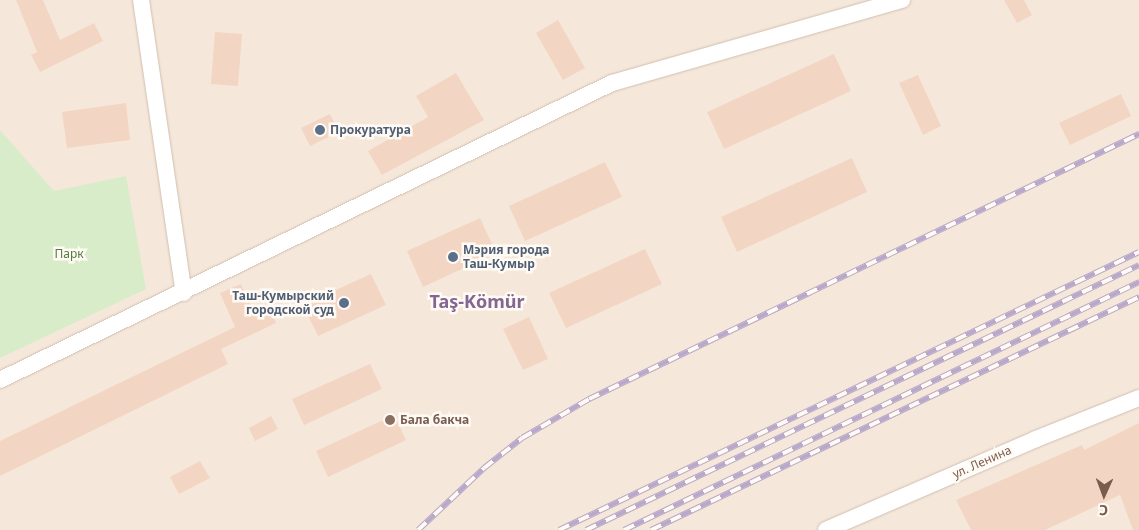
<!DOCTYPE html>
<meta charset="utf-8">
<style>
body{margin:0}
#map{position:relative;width:1139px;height:530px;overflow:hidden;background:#fdf6ec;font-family:"Noto Sans",sans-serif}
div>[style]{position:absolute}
.residential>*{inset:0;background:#f5e8da}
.green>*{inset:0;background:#d8ecc9}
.building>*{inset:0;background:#f3d5c3}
.roads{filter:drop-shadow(0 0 1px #d1beb0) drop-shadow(0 0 1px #d1beb0)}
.street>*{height:16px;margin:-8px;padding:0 8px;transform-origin:8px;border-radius:8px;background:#fff}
.rail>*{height:5.5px;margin-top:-2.75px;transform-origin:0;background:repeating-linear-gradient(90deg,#fffaf3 0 11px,#b9a8c9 0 22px);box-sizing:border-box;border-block:1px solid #b9a8c9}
.dots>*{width:14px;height:14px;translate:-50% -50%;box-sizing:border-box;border:2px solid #fffaf3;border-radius:50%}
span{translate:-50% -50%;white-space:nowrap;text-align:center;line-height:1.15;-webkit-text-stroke:5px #fffaf3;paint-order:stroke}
.service-label{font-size:12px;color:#4e5e75;font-weight:700}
.left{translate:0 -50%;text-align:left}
.right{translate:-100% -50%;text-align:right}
.park-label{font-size:12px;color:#537a41}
.education-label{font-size:12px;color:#785e54;font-weight:700}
.street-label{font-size:12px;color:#7a5c4d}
.district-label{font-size:18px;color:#846695;font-weight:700}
.north{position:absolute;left:1079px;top:470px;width:50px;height:50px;-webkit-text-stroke:4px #fffaf3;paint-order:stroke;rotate:182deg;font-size:14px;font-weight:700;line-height:20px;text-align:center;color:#7a5c4d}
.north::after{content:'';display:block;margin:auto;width:18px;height:22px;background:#7a5c4d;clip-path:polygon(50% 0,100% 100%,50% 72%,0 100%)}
</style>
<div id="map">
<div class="residential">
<i style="clip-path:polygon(0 0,1139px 0,1139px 530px,0 530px)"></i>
</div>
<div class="green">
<i style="clip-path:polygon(0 130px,54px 191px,126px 176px,146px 289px,0 358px)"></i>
</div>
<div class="building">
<i style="clip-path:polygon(16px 0,43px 0,60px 40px,94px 23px,103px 41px,40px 72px,31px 55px,37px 52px)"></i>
<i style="clip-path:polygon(1004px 0,1024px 0,1032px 15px,1017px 23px)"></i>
<i style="clip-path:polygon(558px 20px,585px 68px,563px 80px,536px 33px)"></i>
<i style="clip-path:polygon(215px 32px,242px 34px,238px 86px,211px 84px)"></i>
<i style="clip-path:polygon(834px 54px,851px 91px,724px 149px,707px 112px)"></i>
<i style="clip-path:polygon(456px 73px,484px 120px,382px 175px,368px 151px,428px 117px,416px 96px)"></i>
<i style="clip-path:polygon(918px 75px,941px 126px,923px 135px,899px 83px)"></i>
<i style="clip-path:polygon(1121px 94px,1131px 116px,1070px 145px,1059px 123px)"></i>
<i style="clip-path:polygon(126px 103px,130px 140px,67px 148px,62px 112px)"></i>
<i style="clip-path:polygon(330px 114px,339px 132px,310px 146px,301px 128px)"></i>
<i style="clip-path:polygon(852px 158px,867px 192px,737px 252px,721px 217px)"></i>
<i style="clip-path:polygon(605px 162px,622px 197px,525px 241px,509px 206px)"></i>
<i style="clip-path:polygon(480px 218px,496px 253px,423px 287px,407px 251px)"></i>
<i style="clip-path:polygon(645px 249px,662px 284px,566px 328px,549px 293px)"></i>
<i style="clip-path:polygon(371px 274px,386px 305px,318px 336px,303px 305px)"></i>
<i style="clip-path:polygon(241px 284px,254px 313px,269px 306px,276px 323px,221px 349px,228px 364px,0 476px,0 441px,235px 327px,220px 293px)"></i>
<i style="clip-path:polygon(529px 317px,548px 359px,523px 370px,503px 329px)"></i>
<i style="clip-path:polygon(370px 364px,382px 389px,304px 425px,292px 399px)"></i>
<i style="clip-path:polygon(394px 415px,406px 440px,328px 477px,316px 451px)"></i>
<i style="clip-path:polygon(271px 416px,278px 429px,255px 441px,249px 428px)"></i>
<i style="clip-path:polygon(1139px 423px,1139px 530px,1133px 530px,1120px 495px,1045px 530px,971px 530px,956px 500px,1082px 445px,1084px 450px)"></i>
<i style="clip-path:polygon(200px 461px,210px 478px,179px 494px,170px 477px)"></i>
</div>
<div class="roads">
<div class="street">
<i style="left:141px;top:0;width:296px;rotate:81.7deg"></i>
<i style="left:0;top:380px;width:680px;rotate:-25.89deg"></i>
<i style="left:612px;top:83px;width:302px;rotate:-16deg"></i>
<i style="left:826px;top:530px;width:229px;rotate:-23.4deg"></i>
<i style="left:1036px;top:439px;width:111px;rotate:-21.7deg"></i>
</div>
</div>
<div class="rail">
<i style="left:418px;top:530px;width:91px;rotate:-43.2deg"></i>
<i style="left:484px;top:468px;width:48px;rotate:-38.3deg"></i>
<i style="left:522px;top:438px;width:78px;rotate:-30.2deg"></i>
<i style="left:589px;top:399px;width:611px;rotate:-25.73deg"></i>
<i style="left:559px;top:530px;width:643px;rotate:-25.61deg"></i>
<i style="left:586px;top:530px;width:613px;rotate:-25.6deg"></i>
<i style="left:624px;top:530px;width:572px;rotate:-25.71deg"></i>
<i style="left:651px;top:530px;width:541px;rotate:-25.52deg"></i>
</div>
<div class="dots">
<i style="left:320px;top:130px;background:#5c6f8a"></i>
<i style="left:453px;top:257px;background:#5c6f8a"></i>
<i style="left:344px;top:303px;background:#5c6f8a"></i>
<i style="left:390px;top:420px;background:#8d6e63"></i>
</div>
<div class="service-label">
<span class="left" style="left:330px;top:130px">Прокуратура</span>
<span class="left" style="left:463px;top:257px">Мэрия города<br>Таш-Кумыр</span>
<span class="right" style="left:334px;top:303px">Таш-Кумырский<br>городской суд</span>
</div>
<div class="park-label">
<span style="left:69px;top:254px">Парк</span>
</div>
<div class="education-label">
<span class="left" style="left:400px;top:420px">Бала бакча</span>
</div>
<div class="street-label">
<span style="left:982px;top:462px;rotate:-24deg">ул. Ленина</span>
</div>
<div class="district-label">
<span style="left:477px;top:301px">Taş-Kömür</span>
</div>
<div class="north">С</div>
</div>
